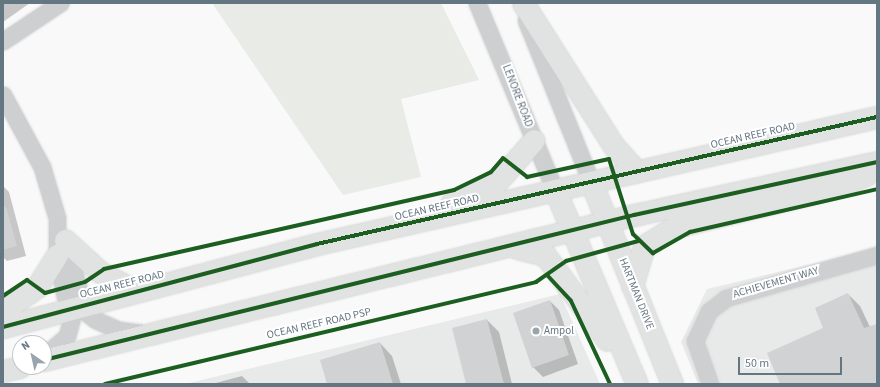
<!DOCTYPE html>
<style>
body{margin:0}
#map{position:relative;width:880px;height:387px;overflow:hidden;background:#f9f9f9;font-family:"Source Sans 3",sans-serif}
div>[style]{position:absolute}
.built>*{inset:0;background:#e8e9e9}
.green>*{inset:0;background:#e8ebe6}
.shadow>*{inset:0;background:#0003}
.building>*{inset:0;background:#d0d2d3}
.roads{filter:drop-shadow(0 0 1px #d5d6d7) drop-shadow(0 0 1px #d5d6d7)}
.minor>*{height:17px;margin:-8.5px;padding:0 8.5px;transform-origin:8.5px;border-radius:8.5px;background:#cecfd0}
.major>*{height:21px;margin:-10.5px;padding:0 10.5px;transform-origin:10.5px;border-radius:10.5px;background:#e1e2e2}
.cycleway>*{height:4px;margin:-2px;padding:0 2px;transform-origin:2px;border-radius:2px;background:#1b5e20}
.dots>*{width:11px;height:11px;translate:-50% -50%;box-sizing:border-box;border:2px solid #fff;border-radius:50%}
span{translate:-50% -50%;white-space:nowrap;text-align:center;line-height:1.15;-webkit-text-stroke:4px #fff;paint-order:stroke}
.street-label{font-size:11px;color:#657683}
.poi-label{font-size:11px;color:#657683}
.left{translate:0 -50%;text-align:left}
.frame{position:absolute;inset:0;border:4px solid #657683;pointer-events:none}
.north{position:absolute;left:12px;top:335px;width:40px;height:40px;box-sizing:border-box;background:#fff;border:1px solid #c1c8cd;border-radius:50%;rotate:326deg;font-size:11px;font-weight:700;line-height:16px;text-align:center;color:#657683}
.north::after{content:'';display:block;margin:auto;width:14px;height:18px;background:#99a4ac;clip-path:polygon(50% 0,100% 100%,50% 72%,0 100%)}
.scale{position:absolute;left:738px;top:357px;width:104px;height:18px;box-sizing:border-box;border:2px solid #657683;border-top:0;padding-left:5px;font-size:12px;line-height:14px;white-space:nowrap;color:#657683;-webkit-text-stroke:3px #fff;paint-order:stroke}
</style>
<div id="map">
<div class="built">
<i style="clip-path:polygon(877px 248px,877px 384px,698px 384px,681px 342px,707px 289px)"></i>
<i style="clip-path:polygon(560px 294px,600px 384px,185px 384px)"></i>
</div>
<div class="green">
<i style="clip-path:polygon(212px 3px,441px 3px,479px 80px,401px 99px,421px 177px,343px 195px)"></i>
</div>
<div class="shadow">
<i style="clip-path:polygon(3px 3px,30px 3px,3px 22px)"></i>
<i style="clip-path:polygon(3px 186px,9px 192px,26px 256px,7px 261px,3px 257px)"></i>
<i style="clip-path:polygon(848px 294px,860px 306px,870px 327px,877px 325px,877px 384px,781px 384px)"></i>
<i style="clip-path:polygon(550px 301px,559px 310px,578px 364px,543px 377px,533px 367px)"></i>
<i style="clip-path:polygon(487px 320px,499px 332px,512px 384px,467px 384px)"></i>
<i style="clip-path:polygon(380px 343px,392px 356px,401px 384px,328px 384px)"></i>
<i style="clip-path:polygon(242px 376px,250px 384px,212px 384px)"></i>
</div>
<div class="building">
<i style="clip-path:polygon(3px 207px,6px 207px,17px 246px,3px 250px)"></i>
<i style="clip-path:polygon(848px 293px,864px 328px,877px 324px,877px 384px,780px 384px,767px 353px,823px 328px,815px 308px)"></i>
<i style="clip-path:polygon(550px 300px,569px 355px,532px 368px,513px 313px)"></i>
<i style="clip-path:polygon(487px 319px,504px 384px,466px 384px,452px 328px)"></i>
<i style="clip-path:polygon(380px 342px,393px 384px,327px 384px,320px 360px)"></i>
</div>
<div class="roads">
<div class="minor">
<i style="left:477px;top:3px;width:203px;rotate:67.4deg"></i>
<i style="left:526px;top:20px;width:175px;rotate:68.1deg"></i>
<i style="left:3px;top:41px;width:69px;rotate:-33.7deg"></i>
<i style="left:3px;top:95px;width:82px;rotate:61.6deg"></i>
<i style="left:42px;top:167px;width:53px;rotate:73.6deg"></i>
<i style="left:57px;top:218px;width:37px;rotate:90deg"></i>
<i style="left:57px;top:255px;width:42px;rotate:79deg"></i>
<i style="left:65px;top:296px;width:39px;rotate:38deg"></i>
<i style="left:96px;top:320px;width:24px;rotate:24deg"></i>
<i style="left:118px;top:330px;width:26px;rotate:7deg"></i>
<i style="left:44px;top:356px;width:30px;rotate:-41deg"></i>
<i style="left:67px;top:336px;width:47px;rotate:-75.1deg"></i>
<i style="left:79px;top:291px;width:53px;rotate:-105.4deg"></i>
<i style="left:710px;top:384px;width:46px;rotate:-109.2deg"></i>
<i style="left:695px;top:341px;width:33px;rotate:-65deg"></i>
<i style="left:709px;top:311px;width:21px;rotate:-37deg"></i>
<i style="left:726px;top:298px;width:157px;rotate:-15.9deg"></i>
</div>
<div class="major">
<i style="left:523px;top:3px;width:168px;rotate:57.6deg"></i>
<i style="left:613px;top:145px;width:36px;rotate:48deg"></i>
<i style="left:591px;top:182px;width:218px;rotate:68.1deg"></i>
<i style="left:555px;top:190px;width:211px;rotate:67.1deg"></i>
<i style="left:451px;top:203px;width:49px;rotate:-24deg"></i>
<i style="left:496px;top:183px;width:57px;rotate:-48.5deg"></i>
<i style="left:65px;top:240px;width:47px;rotate:42.4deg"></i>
<i style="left:100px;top:272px;width:40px;rotate:28deg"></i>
<i style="left:517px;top:248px;width:29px;rotate:14deg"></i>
<i style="left:545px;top:255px;width:105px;rotate:53.9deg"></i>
<i style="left:632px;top:286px;width:42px;rotate:-73.3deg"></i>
<i style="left:644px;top:246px;width:36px;rotate:-32deg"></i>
<i style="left:674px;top:227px;width:165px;rotate:-13.7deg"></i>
<i style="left:834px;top:188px;width:35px;rotate:-22deg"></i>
<i style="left:3px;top:311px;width:42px;rotate:-35.2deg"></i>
<i style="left:37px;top:287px;width:38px;rotate:-58deg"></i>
<i style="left:3px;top:327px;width:325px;rotate:-14.8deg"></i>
<i style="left:317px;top:244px;width:574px;rotate:-12.78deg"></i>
<i style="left:44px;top:360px;width:608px;rotate:-13.81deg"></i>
<i style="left:634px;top:215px;width:249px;rotate:-12.3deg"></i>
<i style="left:3px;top:371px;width:17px;rotate:-13deg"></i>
</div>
</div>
<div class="cycleway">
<i style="left:547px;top:275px;width:35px;rotate:47deg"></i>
<i style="left:571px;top:301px;width:92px;rotate:64.8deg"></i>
<i style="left:3px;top:296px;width:29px;rotate:-34deg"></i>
<i style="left:27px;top:280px;width:22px;rotate:36deg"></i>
<i style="left:45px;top:293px;width:41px;rotate:-15.4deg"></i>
<i style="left:85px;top:282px;width:23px;rotate:-34deg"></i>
<i style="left:104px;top:269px;width:359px;rotate:-12.7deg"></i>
<i style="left:454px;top:190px;width:41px;rotate:-25.9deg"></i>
<i style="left:491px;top:172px;width:18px;rotate:-49deg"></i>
<i style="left:503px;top:158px;width:31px;rotate:38deg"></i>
<i style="left:527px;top:177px;width:84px;rotate:-12.4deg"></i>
<i style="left:609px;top:159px;width:79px;rotate:72.3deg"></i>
<i style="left:633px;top:234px;width:28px;rotate:44deg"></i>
<i style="left:653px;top:253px;width:43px;rotate:-29.6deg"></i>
<i style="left:690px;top:232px;width:192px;rotate:-12.9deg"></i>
<i style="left:3px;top:327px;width:325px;rotate:-14.8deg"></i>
<i style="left:317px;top:244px;width:574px;rotate:-12.78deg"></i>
<i style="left:44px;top:360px;width:608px;rotate:-13.81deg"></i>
<i style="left:634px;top:215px;width:249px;rotate:-12.3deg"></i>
<i style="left:105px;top:384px;width:443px;rotate:-13.3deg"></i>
<i style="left:536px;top:282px;width:37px;rotate:-35deg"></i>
<i style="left:566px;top:261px;width:75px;rotate:-15.5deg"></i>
</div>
<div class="dots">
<i style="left:536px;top:331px;background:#99a4ac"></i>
</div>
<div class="street-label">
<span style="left:517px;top:96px;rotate:69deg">LENORE ROAD</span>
<span style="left:753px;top:136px;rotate:-13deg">OCEAN REEF ROAD</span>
<span style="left:437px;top:208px;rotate:-13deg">OCEAN REEF ROAD</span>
<span style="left:776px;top:283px;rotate:-16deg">ACHIEVEMENT WAY</span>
<span style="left:122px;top:285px;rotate:-14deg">OCEAN REEF ROAD</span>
<span style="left:636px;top:294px;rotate:68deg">HARTMAN DRIVE</span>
<span style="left:319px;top:324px;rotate:-13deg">OCEAN REEF ROAD PSP</span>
</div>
<div class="poi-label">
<span class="left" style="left:544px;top:331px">Ampol</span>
</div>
<div class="frame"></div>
<div class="north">N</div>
<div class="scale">50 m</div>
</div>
